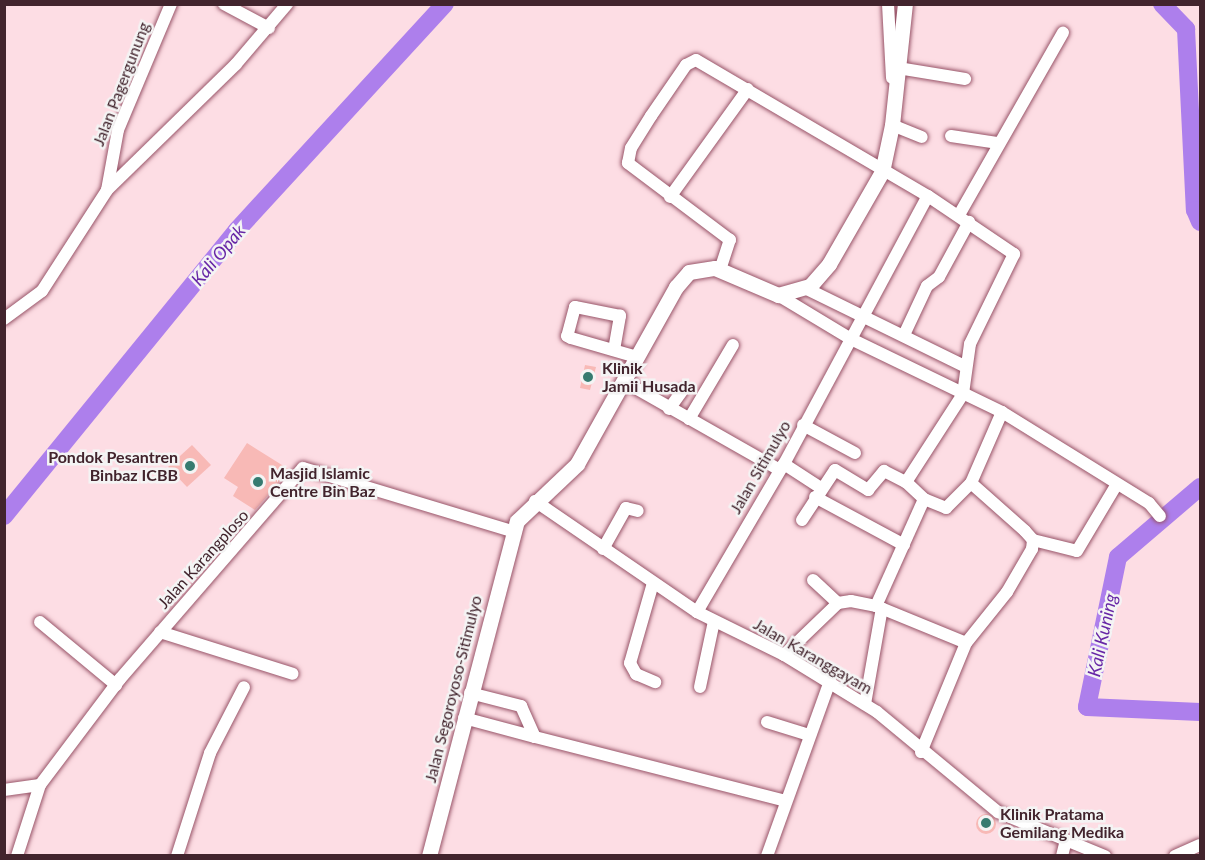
<!DOCTYPE html>
<style>
body{margin:0}
#map{position:relative;width:1205px;height:860px;overflow:hidden;background:#fddde4;font-family:Lato,sans-serif}
div>[style]{position:absolute}
.river>*{height:18px;margin:-9px;padding:0 9px;transform-origin:9px;border-radius:9px;background:#ad7fec}
.building>*{inset:0;background:#f8b9b6}
.round{border-radius:50%}
.roads{filter:drop-shadow(0 0 2px #985468) drop-shadow(0 0 2px #985468)}
.minor>*{height:12px;margin:-6px;padding:0 6px;transform-origin:6px;border-radius:6px;background:#fff}
.major>*{height:15px;margin:-7.5px;padding:0 7.5px;transform-origin:7.5px;border-radius:7.5px;background:#fff}
.dots>*{width:16px;height:16px;translate:-50% -50%;box-sizing:border-box;border:3px solid #f4f4f4;border-radius:50%}
span{translate:-50% -50%;white-space:nowrap;text-align:center;line-height:1.15;-webkit-text-stroke:5px #f4f4f4;paint-order:stroke}
.street-label{font-size:16px;color:#42242d}
.poi-label{font-size:16px;color:#42242d;font-weight:700}
.left{translate:0 -50%;text-align:left}
.right{translate:-100% -50%;text-align:right}
.water-label{font-size:18px;color:#6727a6;font-style:italic}
.frame{position:absolute;inset:0;border:6px solid #42242d;pointer-events:none}
</style>
<div id="map">
<div class="river">
<i style="left:1162px;top:4px;width:35px;rotate:46deg"></i>
<i style="left:1186px;top:29px;width:181px;rotate:87.2deg"></i>
<i style="left:1195px;top:210px;width:13px;rotate:67deg"></i>
<i style="left:1200px;top:487px;width:108px;rotate:139.5deg"></i>
<i style="left:1118px;top:557px;width:153px;rotate:101.7deg"></i>
<i style="left:1087px;top:707px;width:113px;rotate:2.5deg"></i>
<i style="left:4px;top:516px;width:369px;rotate:-50.8deg"></i>
<i style="left:237px;top:230px;width:307px;rotate:-47.4deg"></i>
</div>
<div class="building">
<i style="clip-path:polygon(585px 365px,596px 367px,590px 390px,580px 388px)"></i>
<i style="clip-path:polygon(247px 443px,290px 470px,255px 510px,233px 496px,238px 487px,224px 478px)"></i>
<i style="clip-path:polygon(192px 445px,211px 465px,187px 487px,168px 467px)"></i>
<i class="round" style="left:976px;top:814px;width:20px;height:20px"></i>
</div>
<div class="roads">
<div class="minor">
<i style="left:224px;top:4px;width:51px;rotate:28.1deg"></i>
<i style="left:888px;top:4px;width:74px;rotate:86.9deg"></i>
<i style="left:898px;top:68px;width:68px;rotate:9.3deg"></i>
<i style="left:892px;top:125px;width:32px;rotate:22deg"></i>
<i style="left:951px;top:136px;width:48px;rotate:8.5deg"></i>
<i style="left:107px;top:190px;width:180px;rotate:-44.3deg"></i>
<i style="left:236px;top:64px;width:79px;rotate:-49.6deg"></i>
<i style="left:670px;top:197px;width:133px;rotate:-54.2deg"></i>
<i style="left:959px;top:215px;width:210px;rotate:-60.3deg"></i>
<i style="left:720px;top:270px;width:32px;rotate:-72deg"></i>
<i style="left:730px;top:240px;width:128px;rotate:-143deg"></i>
<i style="left:628px;top:163px;width:15px;rotate:-79deg"></i>
<i style="left:631px;top:148px;width:38px;rotate:-58deg"></i>
<i style="left:651px;top:116px;width:62px;rotate:-55.5deg"></i>
<i style="left:686px;top:65px;width:11px;rotate:-27deg"></i>
<i style="left:696px;top:60px;width:269px;rotate:30.4deg"></i>
<i style="left:928px;top:196px;width:104px;rotate:34deg"></i>
<i style="left:1014px;top:254px;width:100px;rotate:116.1deg"></i>
<i style="left:970px;top:344px;width:50px;rotate:98deg"></i>
<i style="left:963px;top:394px;width:105px;rotate:122.9deg"></i>
<i style="left:906px;top:482px;width:25px;rotate:43deg"></i>
<i style="left:924px;top:499px;width:24px;rotate:22deg"></i>
<i style="left:946px;top:508px;width:35px;rotate:-45deg"></i>
<i style="left:971px;top:483px;width:72px;rotate:41.6deg"></i>
<i style="left:1025px;top:531px;width:12px;rotate:48deg"></i>
<i style="left:1033px;top:540px;width:9px;rotate:96deg"></i>
<i style="left:1032px;top:549px;width:50px;rotate:120.2deg"></i>
<i style="left:1007px;top:592px;width:65px;rotate:128.8deg"></i>
<i style="left:966px;top:643px;width:118px;rotate:112.4deg"></i>
<i style="left:805px;top:288px;width:179px;rotate:26.1deg"></i>
<i style="left:778px;top:295px;width:85px;rotate:31.1deg"></i>
<i style="left:851px;top:339px;width:168px;rotate:25.8deg"></i>
<i style="left:1002px;top:412px;width:77px;rotate:113.6deg"></i>
<i style="left:4px;top:319px;width:47px;rotate:-36.4deg"></i>
<i style="left:42px;top:291px;width:120px;rotate:-57.2deg"></i>
<i style="left:107px;top:190px;width:61px;rotate:-79.6deg"></i>
<i style="left:118px;top:130px;width:137px;rotate:-67.2deg"></i>
<i style="left:904px;top:335px;width:54px;rotate:-64.9deg"></i>
<i style="left:927px;top:286px;width:15px;rotate:-37deg"></i>
<i style="left:939px;top:277px;width:63px;rotate:-61.4deg"></i>
<i style="left:614px;top:350px;width:35px;rotate:-80deg"></i>
<i style="left:620px;top:316px;width:46px;rotate:-168.7deg"></i>
<i style="left:575px;top:307px;width:30px;rotate:105deg"></i>
<i style="left:567px;top:336px;width:4px;rotate:27deg"></i>
<i style="left:571px;top:338px;width:69px;rotate:16.1deg"></i>
<i style="left:625px;top:382px;width:178px;rotate:29.6deg"></i>
<i style="left:669px;top:409px;width:22px;rotate:-54deg"></i>
<i style="left:1002px;top:412px;width:173px;rotate:31.8deg"></i>
<i style="left:1149px;top:503px;width:17px;rotate:50deg"></i>
<i style="left:689px;top:419px;width:86px;rotate:-59.3deg"></i>
<i style="left:803px;top:425px;width:59px;rotate:28.3deg"></i>
<i style="left:784px;top:464px;width:44px;rotate:33deg"></i>
<i style="left:815px;top:497px;width:101px;rotate:28.3deg"></i>
<i style="left:535px;top:501px;width:196px;rotate:34.4deg"></i>
<i style="left:697px;top:612px;width:97px;rotate:26.3deg"></i>
<i style="left:784px;top:655px;width:109px;rotate:31.5deg"></i>
<i style="left:877px;top:712px;width:157px;rotate:39.6deg"></i>
<i style="left:998px;top:812px;width:116px;rotate:22.4deg"></i>
<i style="left:802px;top:520px;width:60px;rotate:-56.6deg"></i>
<i style="left:835px;top:470px;width:39px;rotate:31deg"></i>
<i style="left:868px;top:490px;width:25px;rotate:-50deg"></i>
<i style="left:884px;top:471px;width:25px;rotate:27deg"></i>
<i style="left:1033px;top:540px;width:45px;rotate:14deg"></i>
<i style="left:1077px;top:551px;width:78px;rotate:-59.2deg"></i>
<i style="left:603px;top:549px;width:47px;rotate:-60.7deg"></i>
<i style="left:626px;top:508px;width:12px;rotate:14deg"></i>
<i style="left:813px;top:580px;width:34px;rotate:43deg"></i>
<i style="left:653px;top:583px;width:83px;rotate:106deg"></i>
<i style="left:630px;top:663px;width:13px;rotate:61deg"></i>
<i style="left:636px;top:674px;width:21px;rotate:23deg"></i>
<i style="left:876px;top:606px;width:117px;rotate:-65.8deg"></i>
<i style="left:697px;top:612px;width:172px;rotate:-59.6deg"></i>
<i style="left:784px;top:464px;width:304px;rotate:-61.8deg"></i>
<i style="left:40px;top:622px;width:99px;rotate:39.7deg"></i>
<i style="left:160px;top:632px;width:139px;rotate:17.5deg"></i>
<i style="left:784px;top:655px;width:75px;rotate:-43.9deg"></i>
<i style="left:838px;top:603px;width:13px;rotate:-9deg"></i>
<i style="left:851px;top:601px;width:25px;rotate:11deg"></i>
<i style="left:876px;top:606px;width:97px;rotate:22.3deg"></i>
<i style="left:700px;top:687px;width:67px;rotate:-78deg"></i>
<i style="left:470px;top:693px;width:53px;rotate:14.3deg"></i>
<i style="left:521px;top:706px;width:34px;rotate:66deg"></i>
<i style="left:535px;top:737px;width:256px;rotate:14.3deg"></i>
<i style="left:865px;top:704px;width:97px;rotate:-80deg"></i>
<i style="left:464px;top:718px;width:73px;rotate:15deg"></i>
<i style="left:767px;top:722px;width:44px;rotate:17.2deg"></i>
<i style="left:4px;top:790px;width:36px;rotate:-8deg"></i>
<i style="left:17px;top:856px;width:75px;rotate:-72.1deg"></i>
<i style="left:40px;top:785px;width:133px;rotate:-53deg"></i>
<i style="left:120px;top:679px;width:279px;rotate:-49.1deg"></i>
<i style="left:303px;top:468px;width:218px;rotate:16.8deg"></i>
<i style="left:177px;top:856px;width:108px;rotate:-72.2deg"></i>
<i style="left:210px;top:753px;width:74px;rotate:-62.7deg"></i>
<i style="left:767px;top:856px;width:186px;rotate:-70.2deg"></i>
<i style="left:1062px;top:856px;width:16px;rotate:-76deg"></i>
<i style="left:1175px;top:856px;width:27px;rotate:-24deg"></i>
</div>
<div class="major">
<i style="left:429px;top:856px;width:346px;rotate:-75.3deg"></i>
<i style="left:517px;top:521px;width:83px;rotate:-43.5deg"></i>
<i style="left:577px;top:464px;width:203px;rotate:-60.8deg"></i>
<i style="left:676px;top:287px;width:20px;rotate:-49deg"></i>
<i style="left:689px;top:272px;width:26px;rotate:-9deg"></i>
<i style="left:715px;top:268px;width:69px;rotate:23.2deg"></i>
<i style="left:778px;top:295px;width:33px;rotate:-16deg"></i>
<i style="left:810px;top:286px;width:29px;rotate:-49deg"></i>
<i style="left:829px;top:264px;width:106px;rotate:-60.1deg"></i>
<i style="left:882px;top:172px;width:48px;rotate:-78deg"></i>
<i style="left:892px;top:125px;width:122px;rotate:-83.9deg"></i>
</div>
</div>
<div class="dots">
<i style="left:588px;top:377px;background:#367b70"></i>
<i style="left:190px;top:466px;background:#367b70"></i>
<i style="left:258px;top:482px;background:#367b70"></i>
<i style="left:986px;top:823px;background:#367b70"></i>
</div>
<div class="street-label">
<span style="left:121px;top:84px;rotate:-69deg">Jalan Pagergunung</span>
<span style="left:760px;top:467px;rotate:-60deg">Jalan Sitimulyo</span>
<span style="left:203px;top:559px;rotate:-48deg">Jalan Karangploso</span>
<span style="left:813px;top:656px;rotate:30deg">Jalan Karanggayam</span>
<span style="left:453px;top:689px;rotate:-76deg">Jalan Segoroyoso-Sitimulyo</span>
</div>
<div class="poi-label">
<span class="left" style="left:602px;top:377px">Klinik<br>Jamii Husada</span>
<span class="right" style="left:178px;top:466px">Pondok Pesantren<br>Binbaz ICBB</span>
<span class="left" style="left:270px;top:482px">Masjid Islamic<br>Centre Bin Baz</span>
<span class="left" style="left:1000px;top:823px">Klinik Pratama<br>Gemilang Medika</span>
</div>
<div class="water-label">
<span style="left:218px;top:255px;rotate:-50deg">Kali Opak</span>
<span style="left:1102px;top:635px;rotate:-78deg">Kali Kuning</span>
</div>
<div class="frame"></div>
</div>
